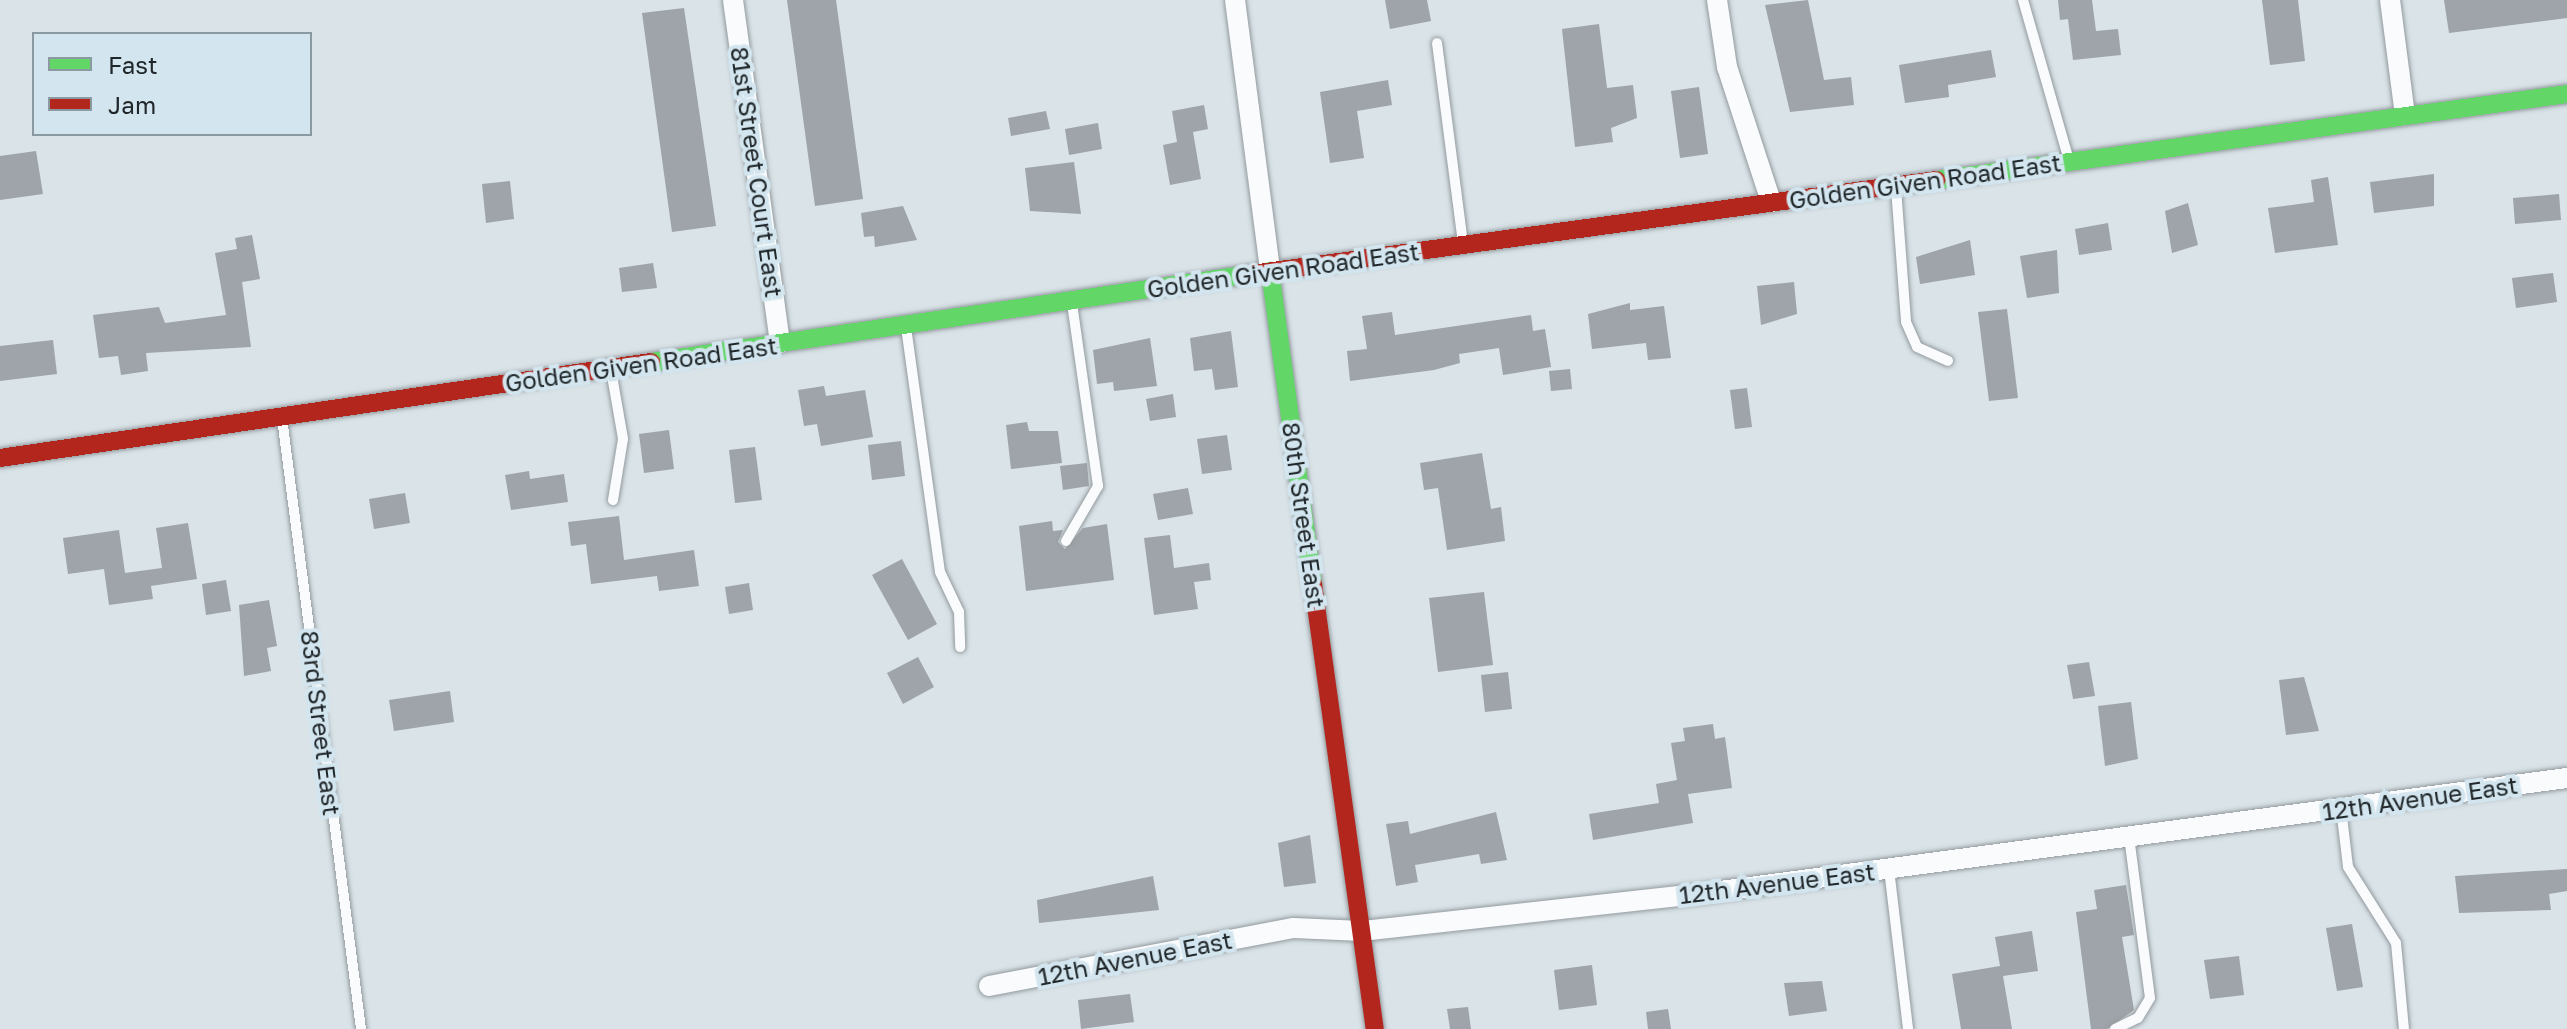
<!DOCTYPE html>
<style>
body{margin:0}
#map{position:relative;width:2567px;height:1029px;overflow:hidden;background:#d9e3e8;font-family:"Golos Text",sans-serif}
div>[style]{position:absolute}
.building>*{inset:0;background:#9ea4a9}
.roads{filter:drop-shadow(0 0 2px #939a9e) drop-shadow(0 0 2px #939a9e)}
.lane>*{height:10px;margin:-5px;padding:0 5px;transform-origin:5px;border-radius:5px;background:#f9fbfc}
.street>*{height:20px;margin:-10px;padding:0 10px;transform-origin:10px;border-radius:10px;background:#f9fbfc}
.fast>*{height:18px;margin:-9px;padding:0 9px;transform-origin:9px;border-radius:9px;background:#63d668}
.jam>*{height:18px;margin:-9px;padding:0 9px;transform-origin:9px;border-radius:9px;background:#b3261e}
span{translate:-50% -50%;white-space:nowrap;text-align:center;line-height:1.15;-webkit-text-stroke:8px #d3e5ee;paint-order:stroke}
.street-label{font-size:24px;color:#20272a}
.legend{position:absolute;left:32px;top:32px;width:280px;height:104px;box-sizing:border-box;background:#d3e5ee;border:2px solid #8b99a0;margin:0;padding:10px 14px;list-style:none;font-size:24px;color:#20272a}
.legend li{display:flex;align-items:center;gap:16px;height:40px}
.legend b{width:40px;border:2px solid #8b99a0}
</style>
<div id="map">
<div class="building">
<i style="clip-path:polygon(787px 0,836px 0,863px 199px,815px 206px)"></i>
<i style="clip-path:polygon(1385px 0,1427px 0,1431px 21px,1390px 29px)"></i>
<i style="clip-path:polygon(1808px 0,1824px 80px,1851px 77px,1854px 105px,1790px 112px,1765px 5px)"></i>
<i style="clip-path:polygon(2058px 0,2092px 0,2096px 31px,2118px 29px,2121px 55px,2073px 60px,2068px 19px,2060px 20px)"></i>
<i style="clip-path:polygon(2262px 0,2298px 0,2305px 61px,2270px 65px)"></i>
<i style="clip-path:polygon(2444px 0,2567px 0,2567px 18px,2449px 33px)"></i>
<i style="clip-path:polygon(684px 8px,716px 226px,672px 232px,642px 13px)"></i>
<i style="clip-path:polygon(1599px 24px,1607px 88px,1633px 85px,1637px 118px,1611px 128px,1613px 142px,1575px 147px,1562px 29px)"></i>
<i style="clip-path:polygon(1991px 50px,1996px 77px,1948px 85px,1949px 97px,1905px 103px,1899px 65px)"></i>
<i style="clip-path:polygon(1388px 80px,1392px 105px,1357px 111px,1364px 158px,1330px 163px,1320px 92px)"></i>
<i style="clip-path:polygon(1699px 87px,1708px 154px,1680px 158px,1671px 91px)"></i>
<i style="clip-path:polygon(1204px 105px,1208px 129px,1193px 132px,1201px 179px,1170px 185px,1163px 145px,1177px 142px,1172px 111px)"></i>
<i style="clip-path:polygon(1046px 111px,1050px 129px,1011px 136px,1008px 118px)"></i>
<i style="clip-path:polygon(1098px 123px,1102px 149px,1069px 155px,1065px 129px)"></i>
<i style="clip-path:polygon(36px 151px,43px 194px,0 200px,0 156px)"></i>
<i style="clip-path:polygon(1074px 162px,1081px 214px,1030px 211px,1025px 168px)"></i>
<i style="clip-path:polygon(2434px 174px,2434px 206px,2374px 213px,2370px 182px)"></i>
<i style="clip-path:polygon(2328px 177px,2338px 245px,2275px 253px,2268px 208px,2314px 202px,2311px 180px)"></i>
<i style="clip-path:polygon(510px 181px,514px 219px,486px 223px,482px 184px)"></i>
<i style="clip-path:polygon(2559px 194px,2561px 220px,2515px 224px,2513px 198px)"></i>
<i style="clip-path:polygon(2188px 203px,2198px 245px,2172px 253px,2165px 211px)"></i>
<i style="clip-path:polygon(903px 206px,917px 240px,875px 247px,874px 236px,864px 237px,861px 213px)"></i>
<i style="clip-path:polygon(2108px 223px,2112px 250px,2079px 255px,2075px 229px)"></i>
<i style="clip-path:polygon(252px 235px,260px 279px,242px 282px,251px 347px,146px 353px,148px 371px,121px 375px,118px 356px,99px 358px,93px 315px,159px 307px,165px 323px,226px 315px,215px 253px,237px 249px,235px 238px)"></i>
<i style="clip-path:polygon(1970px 240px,1975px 275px,1920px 284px,1916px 257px)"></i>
<i style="clip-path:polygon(2057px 250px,2059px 293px,2027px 298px,2020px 256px)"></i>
<i style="clip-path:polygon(653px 263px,657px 288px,622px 292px,619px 268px)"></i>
<i style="clip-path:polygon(2553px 273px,2557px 302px,2516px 308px,2512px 278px)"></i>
<i style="clip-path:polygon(1794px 282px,1797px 314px,1761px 325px,1757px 286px)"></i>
<i style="clip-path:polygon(1630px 303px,1630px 310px,1664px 306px,1671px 358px,1648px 360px,1646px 343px,1592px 349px,1588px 314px)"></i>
<i style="clip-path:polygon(2007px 309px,2018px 398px,1989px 401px,1978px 312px)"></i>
<i style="clip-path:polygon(1392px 312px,1395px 335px,1531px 315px,1533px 331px,1545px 329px,1551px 367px,1503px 375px,1499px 348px,1459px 354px,1460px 363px,1434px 370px,1350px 381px,1347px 351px,1367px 349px,1362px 316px)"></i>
<i style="clip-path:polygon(1231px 331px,1238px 387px,1215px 390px,1212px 369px,1194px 371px,1190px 338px)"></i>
<i style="clip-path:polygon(1150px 338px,1157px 386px,1114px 391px,1113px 382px,1097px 384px,1093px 350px)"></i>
<i style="clip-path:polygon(53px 340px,57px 374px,0 381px,0 346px)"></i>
<i style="clip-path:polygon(1570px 369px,1572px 389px,1551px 391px,1549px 371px)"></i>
<i style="clip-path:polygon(824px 386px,826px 396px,865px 390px,873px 437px,821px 446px,817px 424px,804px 426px,798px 390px)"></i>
<i style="clip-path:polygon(1747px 388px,1752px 427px,1735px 429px,1730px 390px)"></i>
<i style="clip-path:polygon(1173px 394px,1176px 417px,1150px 421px,1146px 399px)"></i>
<i style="clip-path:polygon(1027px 422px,1029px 431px,1058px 431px,1062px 463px,1011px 469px,1006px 425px)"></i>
<i style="clip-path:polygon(669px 430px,674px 469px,644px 473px,639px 434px)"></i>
<i style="clip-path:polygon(1227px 435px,1232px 470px,1202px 474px,1197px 439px)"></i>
<i style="clip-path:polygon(901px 441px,905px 476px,872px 480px,868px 445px)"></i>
<i style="clip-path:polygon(755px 447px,762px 500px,735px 503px,729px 450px)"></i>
<i style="clip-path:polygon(1482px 453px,1491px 509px,1501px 507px,1505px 541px,1447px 550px,1438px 488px,1424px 490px,1420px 463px)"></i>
<i style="clip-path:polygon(1087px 463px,1089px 486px,1063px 490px,1060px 466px)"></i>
<i style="clip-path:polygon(529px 471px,530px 479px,564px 474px,568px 502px,511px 510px,505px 475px)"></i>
<i style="clip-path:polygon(1188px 488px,1193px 514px,1158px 520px,1153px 494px)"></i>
<i style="clip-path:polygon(405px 493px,410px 523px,374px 529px,369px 499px)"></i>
<i style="clip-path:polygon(619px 516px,624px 560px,694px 550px,699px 586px,659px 591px,657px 576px,591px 584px,586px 544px,571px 546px,568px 522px)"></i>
<i style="clip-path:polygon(1052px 521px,1053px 531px,1063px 530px,1058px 542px,1065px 549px,1083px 528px,1107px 524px,1114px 580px,1026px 591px,1019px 526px)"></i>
<i style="clip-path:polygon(188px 523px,197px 579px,151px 586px,153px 599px,109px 605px,104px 569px,68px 574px,63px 538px,119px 530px,125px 573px,162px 568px,156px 528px)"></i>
<i style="clip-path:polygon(1170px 535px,1174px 568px,1209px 563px,1211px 580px,1194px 582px,1198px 609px,1154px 615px,1144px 538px)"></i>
<i style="clip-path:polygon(902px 559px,937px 624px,908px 640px,872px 575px)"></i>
<i style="clip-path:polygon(226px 580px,231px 611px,206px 615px,202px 584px)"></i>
<i style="clip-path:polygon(749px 583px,753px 610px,729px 614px,725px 587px)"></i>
<i style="clip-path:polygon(1484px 592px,1493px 665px,1438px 672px,1429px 598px)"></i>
<i style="clip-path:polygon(269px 600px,277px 646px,267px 648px,271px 671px,244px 676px,239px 605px)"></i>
<i style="clip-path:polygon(918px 657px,934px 687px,903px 704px,887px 673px)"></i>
<i style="clip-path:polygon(2089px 662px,2095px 696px,2073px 699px,2067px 665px)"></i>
<i style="clip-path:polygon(1508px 672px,1512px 709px,1485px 712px,1481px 675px)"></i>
<i style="clip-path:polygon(2304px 677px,2319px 731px,2286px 735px,2279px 680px)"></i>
<i style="clip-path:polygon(450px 691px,454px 722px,394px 731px,389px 700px)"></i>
<i style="clip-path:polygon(2131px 702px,2138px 759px,2105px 766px,2098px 706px)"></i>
<i style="clip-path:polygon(1713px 724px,1715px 739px,1725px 737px,1732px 788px,1688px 794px,1693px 823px,1593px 840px,1589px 814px,1659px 803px,1656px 784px,1677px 780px,1671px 743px,1685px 741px,1683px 728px)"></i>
<i style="clip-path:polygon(1496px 812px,1507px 860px,1481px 864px,1479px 854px,1415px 865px,1418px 882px,1396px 886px,1386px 824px,1408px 821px,1410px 834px)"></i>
<i style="clip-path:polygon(1310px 835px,1316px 883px,1284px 887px,1278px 843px)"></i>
<i style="clip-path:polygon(2567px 869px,2567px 891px,2549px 894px,2551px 910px,2459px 913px,2455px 876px)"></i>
<i style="clip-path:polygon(1153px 876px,1159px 910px,1039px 923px,1037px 900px)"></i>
<i style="clip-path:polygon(2126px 885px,2134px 935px,2122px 937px,2134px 1010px,2107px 1029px,2091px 1029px,2076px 912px,2097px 909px,2094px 890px)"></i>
<i style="clip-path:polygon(2352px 924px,2363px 987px,2337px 991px,2326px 928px)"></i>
<i style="clip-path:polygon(2032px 931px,2038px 971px,2003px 976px,2012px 1029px,1961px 1029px,1952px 974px,2000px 966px,1995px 937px)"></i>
<i style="clip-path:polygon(2239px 956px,2244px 995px,2210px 999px,2204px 960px)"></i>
<i style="clip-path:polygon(1592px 965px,1597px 1005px,1559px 1010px,1554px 970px)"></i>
<i style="clip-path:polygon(1822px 981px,1827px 1011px,1789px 1016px,1784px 983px)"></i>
<i style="clip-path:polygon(1130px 994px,1134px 1022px,1081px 1029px,1078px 1000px)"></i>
<i style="clip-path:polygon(1468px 1007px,1471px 1029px,1450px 1029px,1447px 1009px)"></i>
<i style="clip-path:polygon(1668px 1009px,1671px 1029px,1648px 1029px,1646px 1012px)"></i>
</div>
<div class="roads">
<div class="lane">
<i style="left:2023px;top:0;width:166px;rotate:74deg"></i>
<i style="left:1437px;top:43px;width:202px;rotate:82.6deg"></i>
<i style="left:1896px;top:188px;width:134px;rotate:85.7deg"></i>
<i style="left:1906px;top:322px;width:27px;rotate:66deg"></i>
<i style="left:1917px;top:347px;width:34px;rotate:24deg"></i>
<i style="left:906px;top:327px;width:247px;rotate:82.1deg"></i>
<i style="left:940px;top:572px;width:44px;rotate:64.6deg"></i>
<i style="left:959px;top:612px;width:35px;rotate:88deg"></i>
<i style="left:611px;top:370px;width:70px;rotate:80.1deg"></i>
<i style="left:623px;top:439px;width:62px;rotate:99.3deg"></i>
<i style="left:282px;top:418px;width:616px;rotate:82.63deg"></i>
<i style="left:1066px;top:541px;width:64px;rotate:-59.8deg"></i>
<i style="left:1098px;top:486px;width:185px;rotate:-98.1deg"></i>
<i style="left:2341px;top:808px;width:59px;rotate:83.2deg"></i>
<i style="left:2348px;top:867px;width:90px;rotate:57.7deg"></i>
<i style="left:2396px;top:943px;width:86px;rotate:84.7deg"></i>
<i style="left:1889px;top:869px;width:161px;rotate:83.2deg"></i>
<i style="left:2115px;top:1029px;width:25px;rotate:-26deg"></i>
<i style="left:2138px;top:1018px;width:23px;rotate:-59deg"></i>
<i style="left:2150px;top:998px;width:162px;rotate:-97.4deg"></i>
</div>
<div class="street">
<i style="left:733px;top:0;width:346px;rotate:82.2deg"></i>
<i style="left:1235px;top:0;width:273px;rotate:82.6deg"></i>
<i style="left:1717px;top:0;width:68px;rotate:81.5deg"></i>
<i style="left:1727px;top:67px;width:142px;rotate:71.9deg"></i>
<i style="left:2390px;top:0;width:116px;rotate:82.6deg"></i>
<i style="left:989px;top:986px;width:310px;rotate:-10.8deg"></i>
<i style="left:1294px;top:928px;width:68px;rotate:2.5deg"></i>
<i style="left:1362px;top:931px;width:345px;rotate:-6.3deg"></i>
<i style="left:1705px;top:893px;width:870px;rotate:-7.6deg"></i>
</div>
<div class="fast">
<i style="left:1937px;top:180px;width:636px;rotate:-7.77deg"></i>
<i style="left:1270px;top:271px;width:316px;rotate:82.2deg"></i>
<i style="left:651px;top:362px;width:599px;rotate:-8.35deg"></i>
</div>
<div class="jam">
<i style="left:1244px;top:275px;width:699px;rotate:-7.81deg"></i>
<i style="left:0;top:458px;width:658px;rotate:-8.39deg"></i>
<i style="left:1313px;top:584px;width:449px;rotate:82.1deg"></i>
</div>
</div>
<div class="street-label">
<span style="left:757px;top:172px;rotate:82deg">81st Street Court East</span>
<span style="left:1925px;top:181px;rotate:-8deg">Golden Given Road East</span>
<span style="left:1283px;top:270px;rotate:-8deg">Golden Given Road East</span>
<span style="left:641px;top:364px;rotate:-8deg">Golden Given Road East</span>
<span style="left:1304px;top:515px;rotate:82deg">80th Street East</span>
<span style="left:321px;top:723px;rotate:83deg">83rd Street East</span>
<span style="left:2420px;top:798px;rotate:-8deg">12th Avenue East</span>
<span style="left:1777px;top:883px;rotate:-7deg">12th Avenue East</span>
<span style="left:1135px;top:958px;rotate:-11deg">12th Avenue East</span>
</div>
<ul class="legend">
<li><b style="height:10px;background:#63d668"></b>Fast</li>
<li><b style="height:10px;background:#b3261e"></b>Jam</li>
</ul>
</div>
